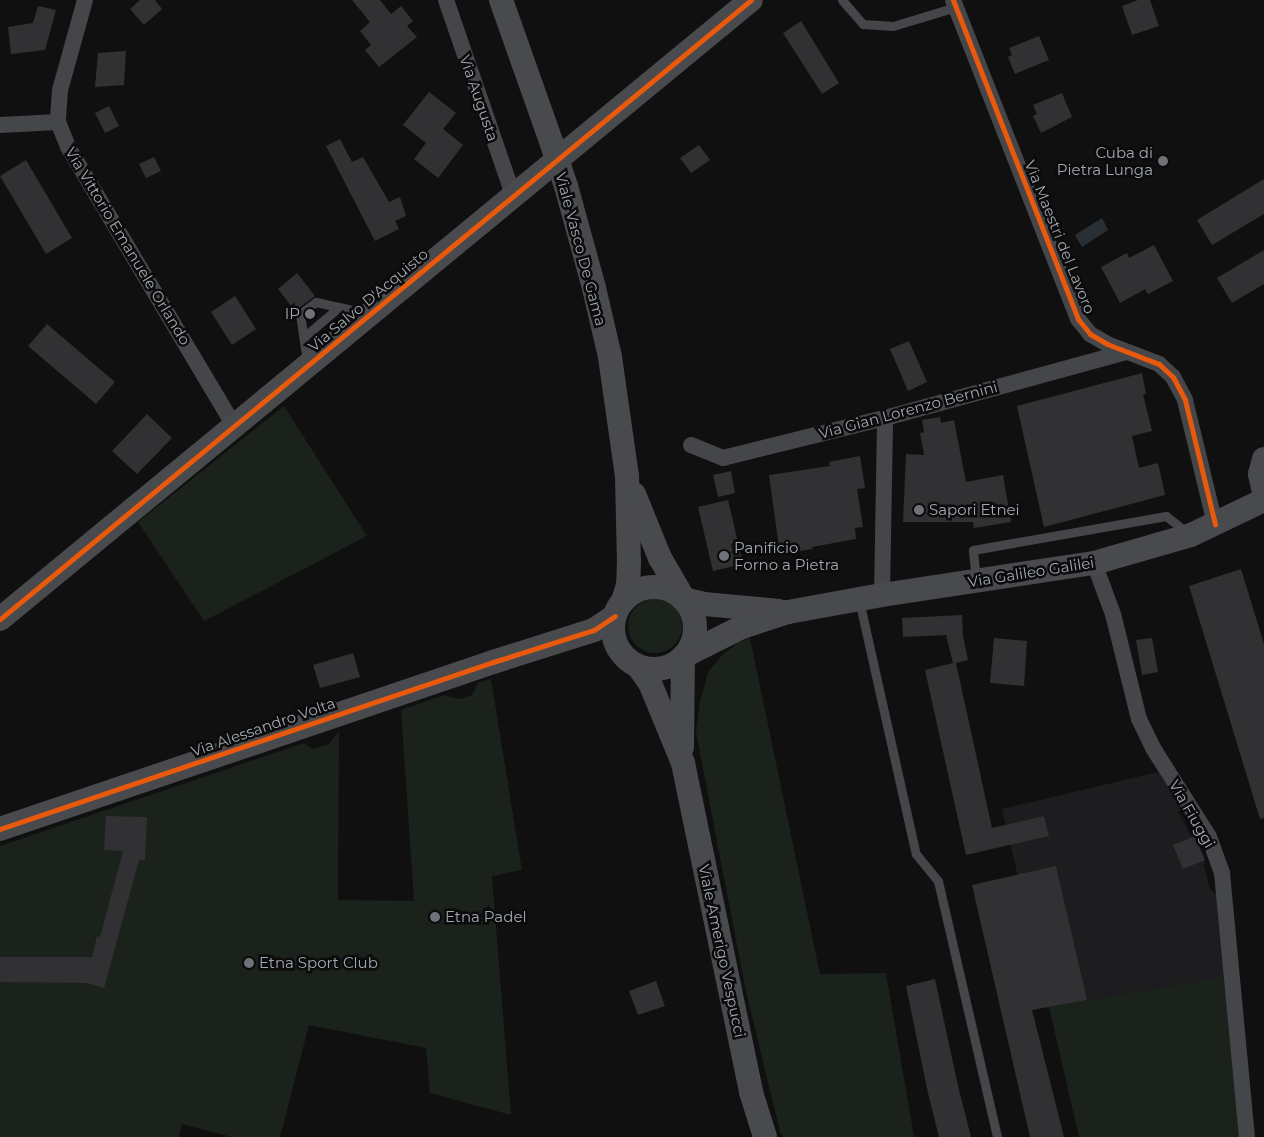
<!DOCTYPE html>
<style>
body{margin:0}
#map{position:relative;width:1264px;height:1137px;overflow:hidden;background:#101011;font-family:Montserrat,sans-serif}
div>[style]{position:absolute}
.built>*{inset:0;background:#1d1d1f}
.green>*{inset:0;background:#1b211b}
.round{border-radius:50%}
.water>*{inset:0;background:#293035}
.building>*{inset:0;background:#313133}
.lane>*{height:9px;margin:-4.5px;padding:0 4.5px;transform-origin:4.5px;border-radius:4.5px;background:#454649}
.street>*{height:16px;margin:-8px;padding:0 8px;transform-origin:8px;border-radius:8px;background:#454649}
.secondary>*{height:24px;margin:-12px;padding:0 12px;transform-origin:12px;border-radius:12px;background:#494a4d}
.secondary>.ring{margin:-12px;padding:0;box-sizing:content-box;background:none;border:24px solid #494a4d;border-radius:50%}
.secondary-bridge>*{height:24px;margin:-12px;padding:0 12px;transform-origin:12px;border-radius:12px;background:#494a4d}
.cycleway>*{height:5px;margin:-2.5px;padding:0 2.5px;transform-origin:2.5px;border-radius:2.5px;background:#e8590c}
.dots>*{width:14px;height:14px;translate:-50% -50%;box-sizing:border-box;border:2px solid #0b0b0c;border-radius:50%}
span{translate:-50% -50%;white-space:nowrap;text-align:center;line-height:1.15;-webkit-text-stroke:5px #0b0b0c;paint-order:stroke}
.street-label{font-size:15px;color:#a2a8b1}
.poi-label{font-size:15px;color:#a2a8b1}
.right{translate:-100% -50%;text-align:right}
.left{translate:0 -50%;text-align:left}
</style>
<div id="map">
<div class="built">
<i style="clip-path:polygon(1158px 772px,1182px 808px,1178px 812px,1205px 860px,1204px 866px,1210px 889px,1218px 895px,1224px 976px,1049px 1007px,1002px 809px)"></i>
</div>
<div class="green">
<i style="clip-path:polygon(284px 406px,367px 536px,204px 621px,138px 522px)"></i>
<i class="round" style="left:628px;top:599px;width:54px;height:54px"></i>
<i style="clip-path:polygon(750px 638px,820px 974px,886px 973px,914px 1137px,783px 1137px,780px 1131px,746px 992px,696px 732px,700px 702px,708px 672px,723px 654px,739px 642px)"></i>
<i style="clip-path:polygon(491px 679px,522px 870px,492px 876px,511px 1115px,430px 1093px,426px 1048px,309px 1025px,280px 1137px,232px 1137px,182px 1124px,179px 1137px,0 1137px,0 846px,304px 743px,313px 749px,329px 744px,339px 731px,338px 900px,414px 901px,401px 710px,444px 695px,458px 699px,464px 698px,472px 695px,478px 683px)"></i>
<i style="clip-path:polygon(1224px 976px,1239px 1137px,1079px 1137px,1049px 1007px)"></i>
</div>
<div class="water">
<i style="clip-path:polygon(1102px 218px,1108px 230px,1082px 247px,1075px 235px)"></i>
</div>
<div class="building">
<i style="clip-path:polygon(140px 0,155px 0,162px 9px,144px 25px,130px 9px)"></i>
<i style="clip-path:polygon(352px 0,380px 0,391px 14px,401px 6px,413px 21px,407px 26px,417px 37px,379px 67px,365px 50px,371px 45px,360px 31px,370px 22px)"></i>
<i style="clip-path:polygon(1138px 0,1150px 0,1159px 26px,1132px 35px,1122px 6px)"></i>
<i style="clip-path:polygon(38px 6px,56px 10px,45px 50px,11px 54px,8px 27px,33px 23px)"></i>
<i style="clip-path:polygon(801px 21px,839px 83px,822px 94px,783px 33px)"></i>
<i style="clip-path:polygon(1039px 36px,1049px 60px,1015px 74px,1008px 57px,1012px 55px,1009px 48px)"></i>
<i style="clip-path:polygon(126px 51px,124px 85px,95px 87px,98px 53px)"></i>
<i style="clip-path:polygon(429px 92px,456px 113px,443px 129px,463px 145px,438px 178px,414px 159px,426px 143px,403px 125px)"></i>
<i style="clip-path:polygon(1062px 93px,1072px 117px,1041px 133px,1033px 116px,1037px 114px,1033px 105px)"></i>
<i style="clip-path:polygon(109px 106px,119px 126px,105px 133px,95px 113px)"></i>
<i style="clip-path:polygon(340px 139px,352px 162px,363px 157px,389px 202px,400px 197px,406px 216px,395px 221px,399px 229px,375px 241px,326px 146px)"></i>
<i style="clip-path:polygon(699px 145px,710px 160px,691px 173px,680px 158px)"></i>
<i style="clip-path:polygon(154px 157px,161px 171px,146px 178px,139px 164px)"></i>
<i style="clip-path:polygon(26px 160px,72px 238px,46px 254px,0 176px)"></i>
<i style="clip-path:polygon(1264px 179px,1264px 214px,1212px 245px,1197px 220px)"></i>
<i style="clip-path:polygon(1154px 245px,1173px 281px,1148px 294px,1145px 289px,1120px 303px,1101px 267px,1127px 253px,1129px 258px)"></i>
<i style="clip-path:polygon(1264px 250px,1264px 284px,1232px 303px,1217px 278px)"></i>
<i style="clip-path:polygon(297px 273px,315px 296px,295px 311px,278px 289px)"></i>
<i style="clip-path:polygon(235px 296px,256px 329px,232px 345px,211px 312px)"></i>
<i style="clip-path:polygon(47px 324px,115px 382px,96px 404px,28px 346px)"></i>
<i style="clip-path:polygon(909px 341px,927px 382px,908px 391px,890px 349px)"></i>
<i style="clip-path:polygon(1142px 373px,1146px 394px,1143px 394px,1152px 431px,1132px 436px,1139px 468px,1158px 463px,1165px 495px,1044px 527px,1017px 406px)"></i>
<i style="clip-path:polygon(147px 414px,172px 438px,137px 474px,112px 451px)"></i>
<i style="clip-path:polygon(940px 417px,941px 423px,954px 420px,966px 482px,1003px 475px,1011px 522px,974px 528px,973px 522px,903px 522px,906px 454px,924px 455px,920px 433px,924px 432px,922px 420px)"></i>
<i style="clip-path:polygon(860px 456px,865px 488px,857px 489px,863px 527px,855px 528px,856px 539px,812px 547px,813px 549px,780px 554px,769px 475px,830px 466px,829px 462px)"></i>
<i style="clip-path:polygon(731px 471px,735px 493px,718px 497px,713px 475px)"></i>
<i style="clip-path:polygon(728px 500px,743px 564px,713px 571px,698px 507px)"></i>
<i style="clip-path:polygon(1241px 569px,1264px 644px,1264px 818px,1260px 819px,1189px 586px)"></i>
<i style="clip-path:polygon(962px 615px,963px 636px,968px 660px,956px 663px,992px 828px,1044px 816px,1049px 836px,966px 855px,925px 670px,953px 663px,946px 635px,903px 637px,902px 618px)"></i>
<i style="clip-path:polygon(994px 638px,1027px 641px,1024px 686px,990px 683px)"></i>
<i style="clip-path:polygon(1152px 638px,1158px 672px,1142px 675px,1136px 640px)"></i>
<i style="clip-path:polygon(353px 653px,360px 677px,320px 688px,313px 665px)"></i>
<i style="clip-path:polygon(106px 816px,147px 817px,145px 860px,139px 860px,104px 988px,86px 983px,0 982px,0 957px,92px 957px,97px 936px,100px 937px,123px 851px,104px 850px)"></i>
<i style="clip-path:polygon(1195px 836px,1205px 860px,1183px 869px,1173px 845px)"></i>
<i style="clip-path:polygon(1056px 866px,1087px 1000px,1032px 1010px,1064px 1137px,1030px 1137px,972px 885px)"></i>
<i style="clip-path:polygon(935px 979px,958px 1086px,971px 1137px,939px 1137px,928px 1093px,906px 986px)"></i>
<i style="clip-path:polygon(656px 981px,665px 1006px,638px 1015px,629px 991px)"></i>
</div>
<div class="lane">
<i style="left:842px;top:0;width:32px;rotate:49deg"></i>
<i style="left:863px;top:24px;width:30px;rotate:4deg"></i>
<i style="left:893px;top:26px;width:66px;rotate:-16.8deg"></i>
<i style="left:305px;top:336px;width:43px;rotate:-40.3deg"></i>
<i style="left:307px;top:362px;width:49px;rotate:-98.3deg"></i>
<i style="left:300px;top:314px;width:20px;rotate:-37deg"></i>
<i style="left:316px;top:302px;width:51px;rotate:12.4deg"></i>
<i style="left:976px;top:580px;width:30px;rotate:-96deg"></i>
<i style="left:973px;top:550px;width:196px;rotate:-10deg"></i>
<i style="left:1166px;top:516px;width:28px;rotate:38deg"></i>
<i style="left:859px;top:600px;width:260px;rotate:77.4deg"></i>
<i style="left:916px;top:854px;width:35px;rotate:51deg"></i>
<i style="left:938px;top:881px;width:263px;rotate:77deg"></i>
</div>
<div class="street">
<i style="left:85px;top:0;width:93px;rotate:105.5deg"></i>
<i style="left:60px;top:90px;width:32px;rotate:94deg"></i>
<i style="left:58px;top:122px;width:27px;rotate:68deg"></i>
<i style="left:68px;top:147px;width:324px;rotate:59.2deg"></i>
<i style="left:446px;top:0;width:206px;rotate:71deg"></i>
<i style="left:953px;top:0;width:343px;rotate:68.6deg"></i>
<i style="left:1078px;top:319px;width:19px;rotate:51deg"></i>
<i style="left:1090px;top:334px;width:20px;rotate:30deg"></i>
<i style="left:1107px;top:344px;width:56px;rotate:21deg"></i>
<i style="left:1159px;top:364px;width:19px;rotate:43deg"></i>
<i style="left:1173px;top:377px;width:26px;rotate:62deg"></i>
<i style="left:1185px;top:400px;width:128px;rotate:76.4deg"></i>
<i style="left:0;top:125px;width:58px;rotate:-3deg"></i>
<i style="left:691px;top:445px;width:35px;rotate:22deg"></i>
<i style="left:723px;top:458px;width:167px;rotate:-13.9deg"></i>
<i style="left:885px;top:418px;width:250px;rotate:-15.3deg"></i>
<i style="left:1094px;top:563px;width:54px;rotate:69.6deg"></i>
<i style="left:1113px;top:614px;width:108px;rotate:76.1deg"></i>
<i style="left:1139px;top:719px;width:32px;rotate:64deg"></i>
<i style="left:1153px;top:748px;width:105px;rotate:57.8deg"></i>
<i style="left:1209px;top:837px;width:38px;rotate:70deg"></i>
<i style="left:1222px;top:873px;width:265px;rotate:84.6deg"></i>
<i style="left:882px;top:595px;width:177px;rotate:-89deg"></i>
</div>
<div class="secondary">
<i style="left:501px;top:0;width:153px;rotate:70.5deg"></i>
<i style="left:566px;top:186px;width:106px;rotate:74.6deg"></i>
<i style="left:594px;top:288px;width:71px;rotate:76.9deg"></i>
<i style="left:610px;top:357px;width:120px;rotate:81.9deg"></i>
<i style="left:627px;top:476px;width:85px;rotate:88.7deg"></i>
<i style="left:629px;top:561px;width:24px;rotate:92deg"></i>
<i style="left:628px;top:585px;width:17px;rotate:107deg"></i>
<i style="left:1264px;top:459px;width:16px;rotate:105deg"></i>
<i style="left:1260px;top:474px;width:19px;rotate:78deg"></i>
<i style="left:634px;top:494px;width:69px;rotate:67.9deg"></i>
<i style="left:660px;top:558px;width:44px;rotate:59.9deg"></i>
<i class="ring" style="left:613px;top:587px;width:58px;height:58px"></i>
<i style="left:683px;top:599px;width:22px;rotate:13deg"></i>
<i style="left:704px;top:604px;width:75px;rotate:5.3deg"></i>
<i style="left:0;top:619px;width:973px;rotate:-39.5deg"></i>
<i style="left:686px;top:655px;width:63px;rotate:-26.6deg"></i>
<i style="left:742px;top:627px;width:48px;rotate:-18.1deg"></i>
<i style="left:788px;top:612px;width:96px;rotate:-10.3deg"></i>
<i style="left:882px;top:595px;width:214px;rotate:-8.6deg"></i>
<i style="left:1094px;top:563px;width:101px;rotate:-16.1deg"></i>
<i style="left:1191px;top:535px;width:81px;rotate:-25.6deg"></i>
<i style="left:638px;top:666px;width:21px;rotate:55deg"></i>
<i style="left:650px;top:683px;width:87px;rotate:67.6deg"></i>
<i style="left:683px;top:763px;width:336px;rotate:78.3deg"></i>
<i style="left:751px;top:1092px;width:47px;rotate:72.7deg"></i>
<i style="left:682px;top:747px;width:90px;rotate:-89.4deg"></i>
<i style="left:0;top:829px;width:521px;rotate:-18.71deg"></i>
<i style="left:493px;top:662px;width:106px;rotate:-17.6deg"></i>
<i style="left:594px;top:630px;width:25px;rotate:-34deg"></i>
</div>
<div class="secondary-bridge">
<i style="left:552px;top:144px;width:44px;rotate:71.6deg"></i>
</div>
<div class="cycleway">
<i style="left:953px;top:0;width:343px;rotate:68.6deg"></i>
<i style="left:1078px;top:319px;width:19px;rotate:51deg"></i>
<i style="left:1090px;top:334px;width:20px;rotate:30deg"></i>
<i style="left:1107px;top:344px;width:56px;rotate:21deg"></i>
<i style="left:1159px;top:364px;width:19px;rotate:43deg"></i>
<i style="left:1173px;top:377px;width:26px;rotate:62deg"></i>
<i style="left:1185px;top:400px;width:128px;rotate:76.4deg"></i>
<i style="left:0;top:619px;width:973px;rotate:-39.5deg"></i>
<i style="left:0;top:829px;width:521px;rotate:-18.71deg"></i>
<i style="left:493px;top:662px;width:106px;rotate:-17.6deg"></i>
<i style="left:594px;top:630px;width:25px;rotate:-34deg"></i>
</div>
<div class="dots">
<i style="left:1163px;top:161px;background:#6f7379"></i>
<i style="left:310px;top:314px;background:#6f7379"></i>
<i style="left:919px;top:510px;background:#6f7379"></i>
<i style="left:724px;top:556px;background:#6f7379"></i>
<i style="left:435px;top:917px;background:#6f7379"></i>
<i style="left:249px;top:963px;background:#6f7379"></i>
</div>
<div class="street-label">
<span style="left:479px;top:98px;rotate:71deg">Via Augusta</span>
<span style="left:1060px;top:237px;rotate:68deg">Via Maestri del Lavoro</span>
<span style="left:128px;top:246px;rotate:59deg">Via Vittorio Emanuele Orlando</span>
<span style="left:581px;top:249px;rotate:75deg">Viale Vasco De Gama</span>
<span style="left:368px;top:300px;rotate:-40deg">Via Salvo D'Acquisto</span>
<span style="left:908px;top:410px;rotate:-15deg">Via Gian Lorenzo Bernini</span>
<span style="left:1031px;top:572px;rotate:-9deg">Via Galileo Galilei</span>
<span style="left:263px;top:727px;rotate:-19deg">Via Alessandro Volta</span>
<span style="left:1192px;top:814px;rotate:60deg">Via Fiuggi</span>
<span style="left:722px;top:951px;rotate:78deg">Viale Amerigo Vespucci</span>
</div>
<div class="poi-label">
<span class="right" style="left:1153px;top:161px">Cuba di<br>Pietra Lunga</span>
<span class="right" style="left:300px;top:314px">IP</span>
<span class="left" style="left:929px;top:510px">Sapori Etnei</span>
<span class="left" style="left:734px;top:556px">Panificio<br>Forno a Pietra</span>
<span class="left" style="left:445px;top:917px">Etna Padel</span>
<span class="left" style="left:259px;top:963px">Etna Sport Club</span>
</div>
</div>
